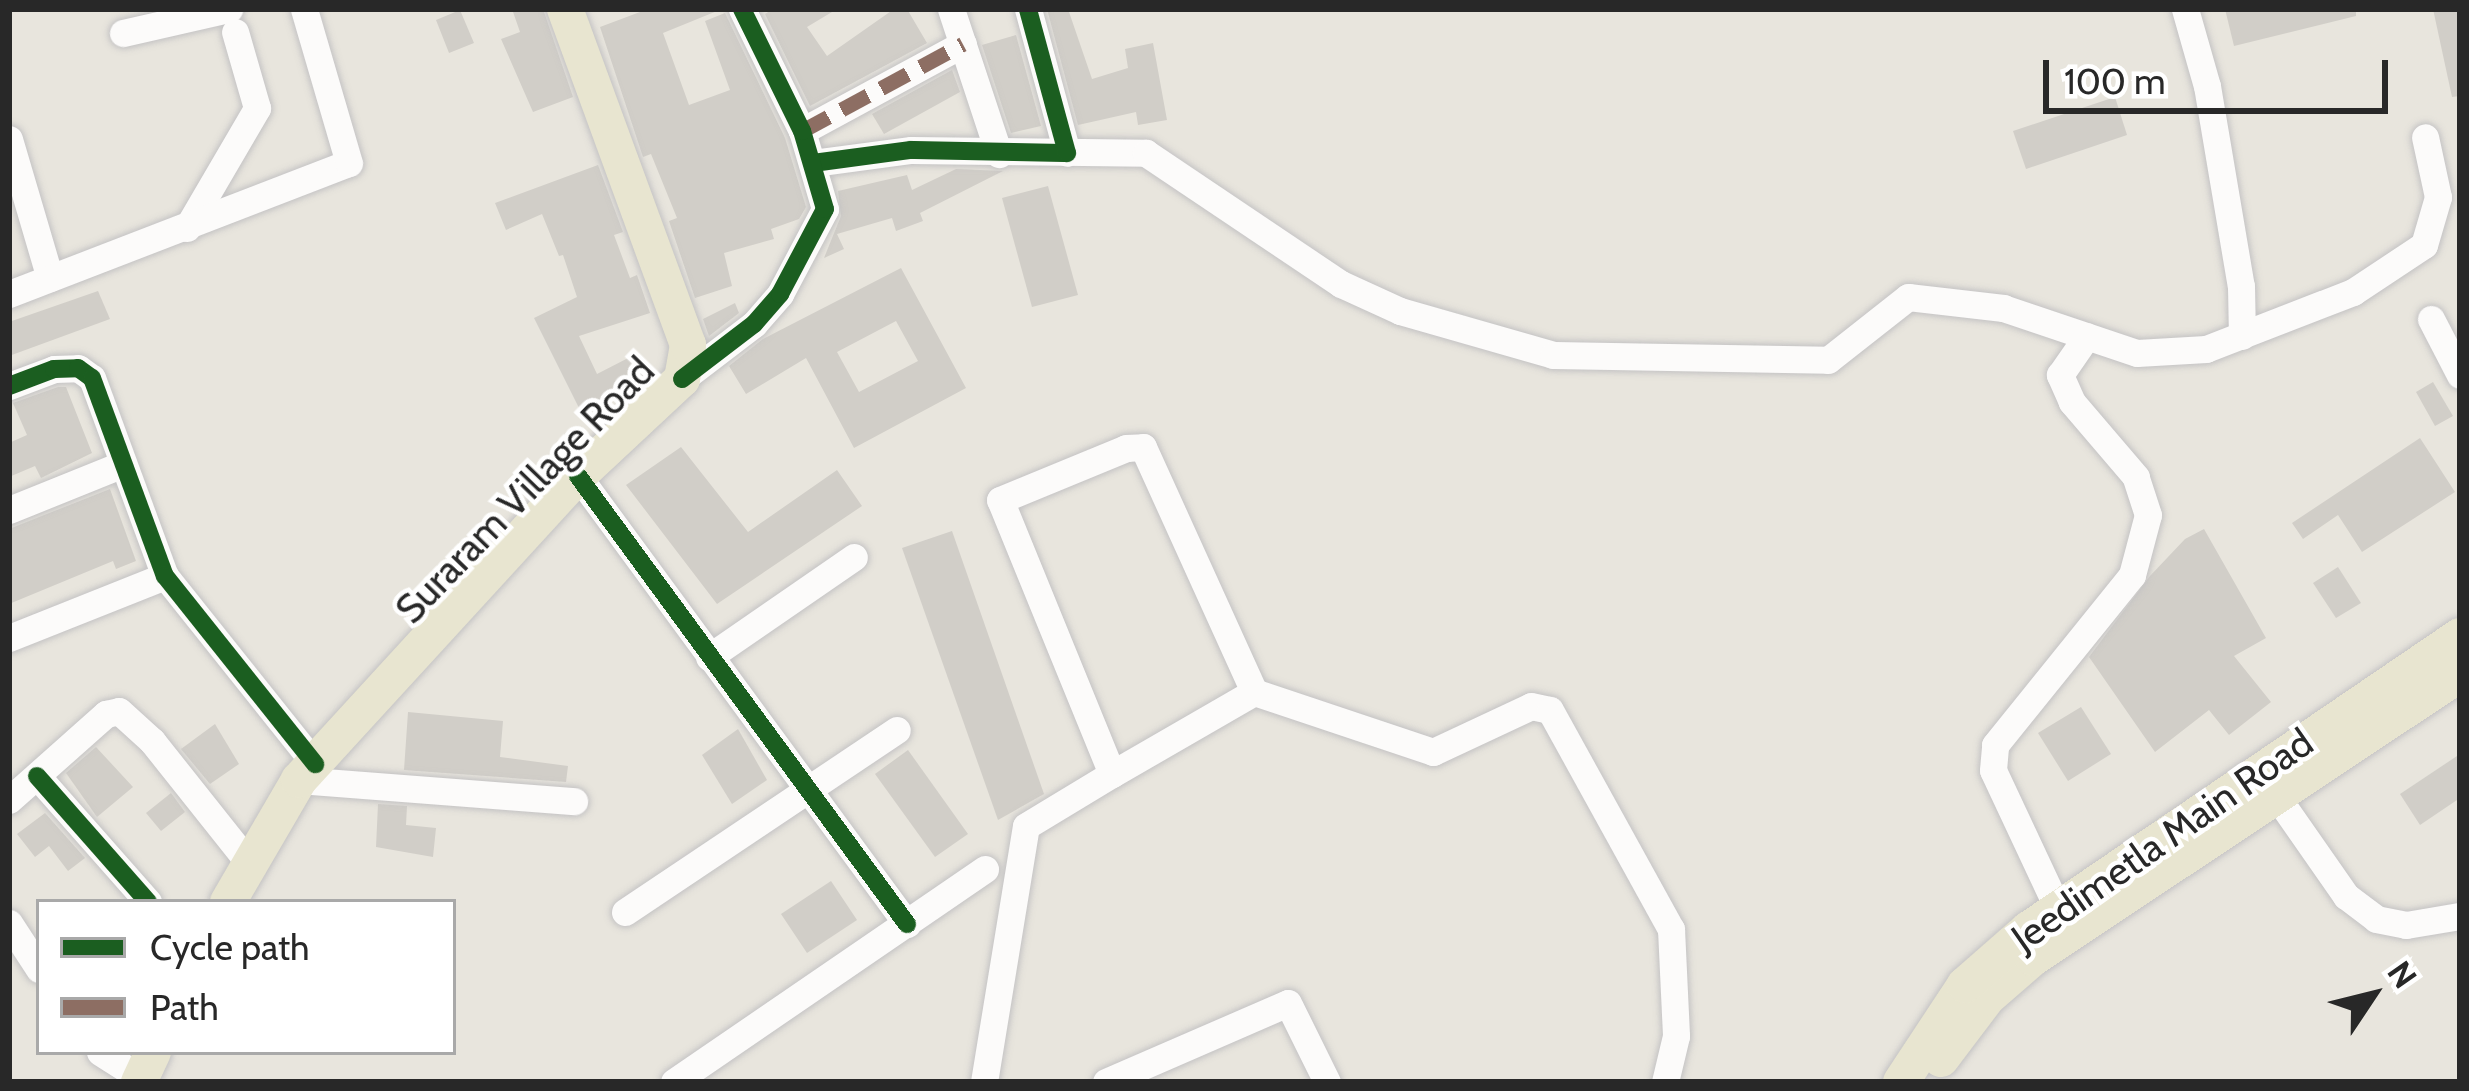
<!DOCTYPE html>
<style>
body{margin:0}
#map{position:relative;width:2469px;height:1091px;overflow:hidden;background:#e8e5dd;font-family:Cabin,sans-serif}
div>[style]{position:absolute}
.building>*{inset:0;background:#d1cec8}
.roads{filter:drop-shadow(0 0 3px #c4c3c4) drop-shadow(0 0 3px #c4c3c4)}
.minor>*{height:27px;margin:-13.5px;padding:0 13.5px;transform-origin:13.5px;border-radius:13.5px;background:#fcfbfa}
.major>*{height:36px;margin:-18px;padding:0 18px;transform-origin:18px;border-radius:18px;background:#e8e5d0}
.quiet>*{height:15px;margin-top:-7.5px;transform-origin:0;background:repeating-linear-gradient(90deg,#8d6e63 0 30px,transparent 0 45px)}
.cycleway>*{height:18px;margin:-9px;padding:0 9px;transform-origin:9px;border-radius:9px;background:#1b5e20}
span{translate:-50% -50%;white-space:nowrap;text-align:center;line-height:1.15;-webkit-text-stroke:9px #fff;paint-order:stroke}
.street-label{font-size:39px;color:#282828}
.frame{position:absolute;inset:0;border:12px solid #282828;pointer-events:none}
.legend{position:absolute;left:36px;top:899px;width:420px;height:156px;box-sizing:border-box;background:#fff;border:3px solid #a9a9a9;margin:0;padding:15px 21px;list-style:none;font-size:36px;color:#282828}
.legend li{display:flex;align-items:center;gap:24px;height:60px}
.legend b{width:60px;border:3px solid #a9a9a9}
.north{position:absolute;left:2313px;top:935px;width:120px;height:120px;-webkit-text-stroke:9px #fff;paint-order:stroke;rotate:55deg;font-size:33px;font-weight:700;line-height:48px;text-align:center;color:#282828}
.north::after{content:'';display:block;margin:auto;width:42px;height:54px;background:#282828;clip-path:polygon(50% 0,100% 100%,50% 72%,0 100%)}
.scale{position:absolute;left:2043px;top:60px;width:345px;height:54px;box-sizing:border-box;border:6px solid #282828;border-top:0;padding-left:15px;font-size:36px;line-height:42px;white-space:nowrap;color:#282828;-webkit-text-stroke:9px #fff;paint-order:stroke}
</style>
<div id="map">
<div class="building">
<i style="clip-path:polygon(512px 9px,543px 9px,573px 97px,533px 112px,501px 39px,520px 32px)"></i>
<i style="clip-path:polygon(648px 9px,722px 9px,663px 33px,689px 105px,730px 90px,705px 21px,725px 13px,785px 138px,806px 207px,799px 219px,771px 229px,774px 239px,724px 253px,732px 286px,695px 298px,669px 221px,677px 218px,651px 154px,643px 157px,600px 27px)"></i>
<i style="clip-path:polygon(773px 9px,837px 9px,807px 27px,827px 56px,894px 9px,907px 9px,927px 43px,810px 106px,765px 14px)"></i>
<i style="clip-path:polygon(1047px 9px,1068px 9px,1092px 79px,1128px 68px,1125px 49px,1153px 43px,1167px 120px,1138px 125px,1136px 112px,1078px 125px)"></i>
<i style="clip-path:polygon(2225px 9px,2356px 9px,2356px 16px,2234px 46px)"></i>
<i style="clip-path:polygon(2433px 9px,2460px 9px,2460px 96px,2452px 97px)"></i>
<i style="clip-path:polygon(460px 10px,474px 43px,449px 53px,436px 20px)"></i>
<i style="clip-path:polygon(1016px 35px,1041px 126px,1011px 133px,982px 45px)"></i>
<i style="clip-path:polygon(952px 70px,960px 92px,884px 134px,872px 114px)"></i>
<i style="clip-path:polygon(2115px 97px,2127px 135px,2026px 169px,2013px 131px)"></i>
<i style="clip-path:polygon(598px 165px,623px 232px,614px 235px,630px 278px,637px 275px,650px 313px,579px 336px,597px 374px,634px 355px,646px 377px,581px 412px,534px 318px,577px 297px,563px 255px,559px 256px,542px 214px,506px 230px,495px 203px)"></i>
<i style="clip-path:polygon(956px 169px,1003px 171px,920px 213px,923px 221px,896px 231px,892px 218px,837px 234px,844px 249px,824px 258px,841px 216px,838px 191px,907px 175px,912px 190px)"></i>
<i style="clip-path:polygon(1048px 186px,1078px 295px,1032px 307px,1002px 198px)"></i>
<i style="clip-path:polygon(evenodd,901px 268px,966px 388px,854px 448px,806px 358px,746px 394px,729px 366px,763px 339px,901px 268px,896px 321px,918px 361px,859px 392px,837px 352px,896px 321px)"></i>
<i style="clip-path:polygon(98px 291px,110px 319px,9px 356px,9px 322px)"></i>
<i style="clip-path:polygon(735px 303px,739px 313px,709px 336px,703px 319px)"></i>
<i style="clip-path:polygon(2433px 382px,2453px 416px,2435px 426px,2416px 392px)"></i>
<i style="clip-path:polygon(58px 387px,66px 387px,92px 453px,41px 478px,35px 466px,9px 477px,9px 443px,27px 435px,13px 403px)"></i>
<i style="clip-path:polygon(2420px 438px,2455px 492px,2362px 552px,2338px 515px,2303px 539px,2292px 523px)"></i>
<i style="clip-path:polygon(681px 447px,748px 532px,837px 470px,862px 506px,717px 604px,626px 485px)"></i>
<i style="clip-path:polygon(110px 489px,136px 561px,116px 569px,113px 561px,9px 604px,9px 529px)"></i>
<i style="clip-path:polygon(2204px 529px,2266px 638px,2234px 656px,2271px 702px,2229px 735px,2209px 710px,2155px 752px,2089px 657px,2150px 576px,2185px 539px)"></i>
<i style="clip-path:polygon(952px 531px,1044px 794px,998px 820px,902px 548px)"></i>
<i style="clip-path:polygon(2338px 567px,2361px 603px,2336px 618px,2313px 583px)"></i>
<i style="clip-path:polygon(2081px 707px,2111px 754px,2068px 781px,2038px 733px)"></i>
<i style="clip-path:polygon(408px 712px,503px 721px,500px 757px,568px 766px,566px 782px,404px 770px)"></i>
<i style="clip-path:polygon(215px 724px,239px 764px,210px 784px,181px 749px)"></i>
<i style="clip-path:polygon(738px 729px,767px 780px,732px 804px,702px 755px)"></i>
<i style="clip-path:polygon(96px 747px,133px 787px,97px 817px,66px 773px)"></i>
<i style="clip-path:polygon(908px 750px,968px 834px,935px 857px,875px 774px)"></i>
<i style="clip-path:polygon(2460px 754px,2460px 798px,2420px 825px,2400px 794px)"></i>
<i style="clip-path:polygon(171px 793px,185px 812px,161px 831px,146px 813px)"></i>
<i style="clip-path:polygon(378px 804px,407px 806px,406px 825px,436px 828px,433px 857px,376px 847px)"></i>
<i style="clip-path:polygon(45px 813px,85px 858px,68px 871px,49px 846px,35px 857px,17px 834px)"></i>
<i style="clip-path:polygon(831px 881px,857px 920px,807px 953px,781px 914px)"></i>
</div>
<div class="roads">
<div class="minor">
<i style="left:951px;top:9px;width:153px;rotate:71.7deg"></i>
<i style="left:1028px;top:9px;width:149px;rotate:74.8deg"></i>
<i style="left:2185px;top:9px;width:80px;rotate:74.1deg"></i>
<i style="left:2207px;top:86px;width:203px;rotate:80.4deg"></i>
<i style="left:2241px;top:286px;width:50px;rotate:88.9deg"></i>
<i style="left:123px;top:33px;width:109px;rotate:-12.8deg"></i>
<i style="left:802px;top:131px;width:183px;rotate:-28.4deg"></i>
<i style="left:9px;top:139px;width:145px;rotate:73.6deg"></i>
<i style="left:813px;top:163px;width:99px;rotate:-7.6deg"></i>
<i style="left:911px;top:150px;width:235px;rotate:0.7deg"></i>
<i style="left:1146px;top:153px;width:235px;rotate:33.9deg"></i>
<i style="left:1341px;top:284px;width:65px;rotate:24.6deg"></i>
<i style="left:1400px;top:311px;width:159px;rotate:16deg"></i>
<i style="left:1553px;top:355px;width:275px;rotate:1deg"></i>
<i style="left:1828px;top:360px;width:102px;rotate:-38.2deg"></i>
<i style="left:1908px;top:297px;width:96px;rotate:6.6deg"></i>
<i style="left:2003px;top:308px;width:141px;rotate:18.6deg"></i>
<i style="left:2137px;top:353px;width:69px;rotate:-3.3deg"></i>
<i style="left:2206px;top:349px;width:158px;rotate:-21.2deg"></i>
<i style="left:2353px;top:292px;width:85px;rotate:-33.5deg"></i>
<i style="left:2424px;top:245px;width:50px;rotate:-73.7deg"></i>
<i style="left:2438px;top:197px;width:61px;rotate:-102.2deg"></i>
<i style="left:187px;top:228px;width:139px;rotate:-59.7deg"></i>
<i style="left:257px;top:108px;width:79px;rotate:-106.1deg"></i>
<i style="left:9px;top:294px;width:364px;rotate:-21.1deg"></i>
<i style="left:349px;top:163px;width:160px;rotate:-106.3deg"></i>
<i style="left:2431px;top:319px;width:63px;rotate:62.6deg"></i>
<i style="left:682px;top:379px;width:91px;rotate:-37.4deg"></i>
<i style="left:754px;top:324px;width:40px;rotate:-49deg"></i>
<i style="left:780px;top:294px;width:96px;rotate:-62.1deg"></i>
<i style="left:825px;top:209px;width:81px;rotate:-106.4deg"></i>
<i style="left:802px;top:131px;width:136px;rotate:-116.2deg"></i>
<i style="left:9px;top:386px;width:48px;rotate:-20.7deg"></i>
<i style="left:54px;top:369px;width:24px;rotate:-2deg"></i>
<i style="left:78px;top:368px;width:17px;rotate:36deg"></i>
<i style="left:92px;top:378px;width:211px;rotate:69.8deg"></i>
<i style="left:165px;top:576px;width:241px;rotate:51.4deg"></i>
<i style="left:578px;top:476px;width:556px;rotate:53.71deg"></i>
<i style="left:9px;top:510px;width:123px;rotate:-22deg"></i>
<i style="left:9px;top:638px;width:168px;rotate:-21.7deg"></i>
<i style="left:709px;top:657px;width:176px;rotate:-34.6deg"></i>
<i style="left:1112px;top:774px;width:164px;rotate:-30deg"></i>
<i style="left:1254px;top:692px;width:189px;rotate:18.5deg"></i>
<i style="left:1433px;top:752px;width:108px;rotate:-25.1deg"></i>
<i style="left:1531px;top:706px;width:19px;rotate:12deg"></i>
<i style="left:1550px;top:710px;width:250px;rotate:61.1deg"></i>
<i style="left:1671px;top:929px;width:107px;rotate:87.3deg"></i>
<i style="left:1676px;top:1036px;width:47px;rotate:103.4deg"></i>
<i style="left:37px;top:776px;width:168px;rotate:48.6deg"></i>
<i style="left:299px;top:780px;width:276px;rotate:4.4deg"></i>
<i style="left:2277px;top:797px;width:121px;rotate:55.1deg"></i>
<i style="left:2346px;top:896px;width:38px;rotate:37deg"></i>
<i style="left:2376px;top:919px;width:31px;rotate:11deg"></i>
<i style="left:2406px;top:925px;width:55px;rotate:-9.5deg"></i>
<i style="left:9px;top:800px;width:130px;rotate:-41.6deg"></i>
<i style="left:106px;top:714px;width:13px;rotate:-13deg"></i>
<i style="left:119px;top:711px;width:45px;rotate:42.3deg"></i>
<i style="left:152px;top:741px;width:156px;rotate:51.5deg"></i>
<i style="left:2058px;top:909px;width:153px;rotate:-115.1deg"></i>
<i style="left:1993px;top:770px;width:25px;rotate:-85deg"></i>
<i style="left:1995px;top:745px;width:218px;rotate:-51.1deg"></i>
<i style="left:2132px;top:575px;width:62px;rotate:-75.1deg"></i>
<i style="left:2148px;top:515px;width:40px;rotate:-108deg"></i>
<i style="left:2136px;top:477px;width:99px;rotate:-130.5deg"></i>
<i style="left:2072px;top:402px;width:30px;rotate:-114deg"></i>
<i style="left:2060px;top:375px;width:47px;rotate:-55.3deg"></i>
<i style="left:625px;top:912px;width:327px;rotate:-33.8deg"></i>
<i style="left:9px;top:923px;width:55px;rotate:56.9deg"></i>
<i style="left:100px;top:1052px;width:49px;rotate:32.4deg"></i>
<i style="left:674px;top:1082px;width:377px;rotate:-34.4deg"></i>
<i style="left:984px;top:1082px;width:259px;rotate:-80.7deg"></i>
<i style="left:1026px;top:826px;width:100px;rotate:-31.2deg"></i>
<i style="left:1112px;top:774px;width:296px;rotate:-112.2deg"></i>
<i style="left:1000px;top:500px;width:136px;rotate:-22.4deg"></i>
<i style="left:1126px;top:448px;width:17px;rotate:-3deg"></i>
<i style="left:1143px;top:447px;width:269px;rotate:65.6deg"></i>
<i style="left:1106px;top:1082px;width:198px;rotate:-23.5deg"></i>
<i style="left:1288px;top:1003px;width:88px;rotate:63.7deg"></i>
</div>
<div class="major">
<i style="left:228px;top:902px;width:141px;rotate:-59.8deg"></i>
<i style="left:299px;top:780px;width:413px;rotate:-47.5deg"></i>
<i style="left:578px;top:476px;width:142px;rotate:-43deg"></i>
<i style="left:682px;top:379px;width:35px;rotate:-80deg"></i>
<i style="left:688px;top:345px;width:358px;rotate:-110.1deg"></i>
<i style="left:1941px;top:1059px;width:76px;rotate:-53deg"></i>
<i style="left:1987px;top:998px;width:61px;rotate:-41deg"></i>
<i style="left:2033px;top:958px;width:513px;rotate:-33.63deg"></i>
<i style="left:139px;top:1082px;width:33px;rotate:-65deg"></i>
<i style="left:1901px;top:1082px;width:116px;rotate:-56.6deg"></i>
<i style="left:1965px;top:985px;width:85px;rotate:-41.2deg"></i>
<i style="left:2029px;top:929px;width:521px;rotate:-34.21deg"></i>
</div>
</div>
<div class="quiet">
<i style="left:802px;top:131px;width:183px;rotate:-28.4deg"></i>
</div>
<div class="cycleway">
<i style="left:813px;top:163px;width:99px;rotate:-7.6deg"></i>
<i style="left:911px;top:150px;width:156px;rotate:1.1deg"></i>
<i style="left:1067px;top:153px;width:149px;rotate:-105.2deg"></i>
<i style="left:682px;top:379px;width:91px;rotate:-37.4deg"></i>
<i style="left:754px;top:324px;width:40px;rotate:-49deg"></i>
<i style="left:780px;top:294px;width:96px;rotate:-62.1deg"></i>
<i style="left:825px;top:209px;width:81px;rotate:-106.4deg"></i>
<i style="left:802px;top:131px;width:136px;rotate:-116.2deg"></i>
<i style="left:9px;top:386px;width:48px;rotate:-20.7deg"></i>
<i style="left:54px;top:369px;width:24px;rotate:-2deg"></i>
<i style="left:78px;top:368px;width:17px;rotate:36deg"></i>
<i style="left:92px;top:378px;width:211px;rotate:69.8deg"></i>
<i style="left:165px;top:576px;width:241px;rotate:51.4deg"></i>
<i style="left:578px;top:476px;width:556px;rotate:53.71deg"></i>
<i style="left:37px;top:776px;width:168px;rotate:48.6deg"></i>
</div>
<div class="street-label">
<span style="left:525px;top:490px;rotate:-46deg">Suraram Village Road</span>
<span style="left:2162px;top:840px;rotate:-35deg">Jeedimetla Main Road</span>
</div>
<div class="frame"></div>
<ul class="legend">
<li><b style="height:15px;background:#1b5e20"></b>Cycle path</li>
<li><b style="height:15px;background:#8d6e63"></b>Path</li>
</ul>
<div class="north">N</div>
<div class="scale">100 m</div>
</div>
